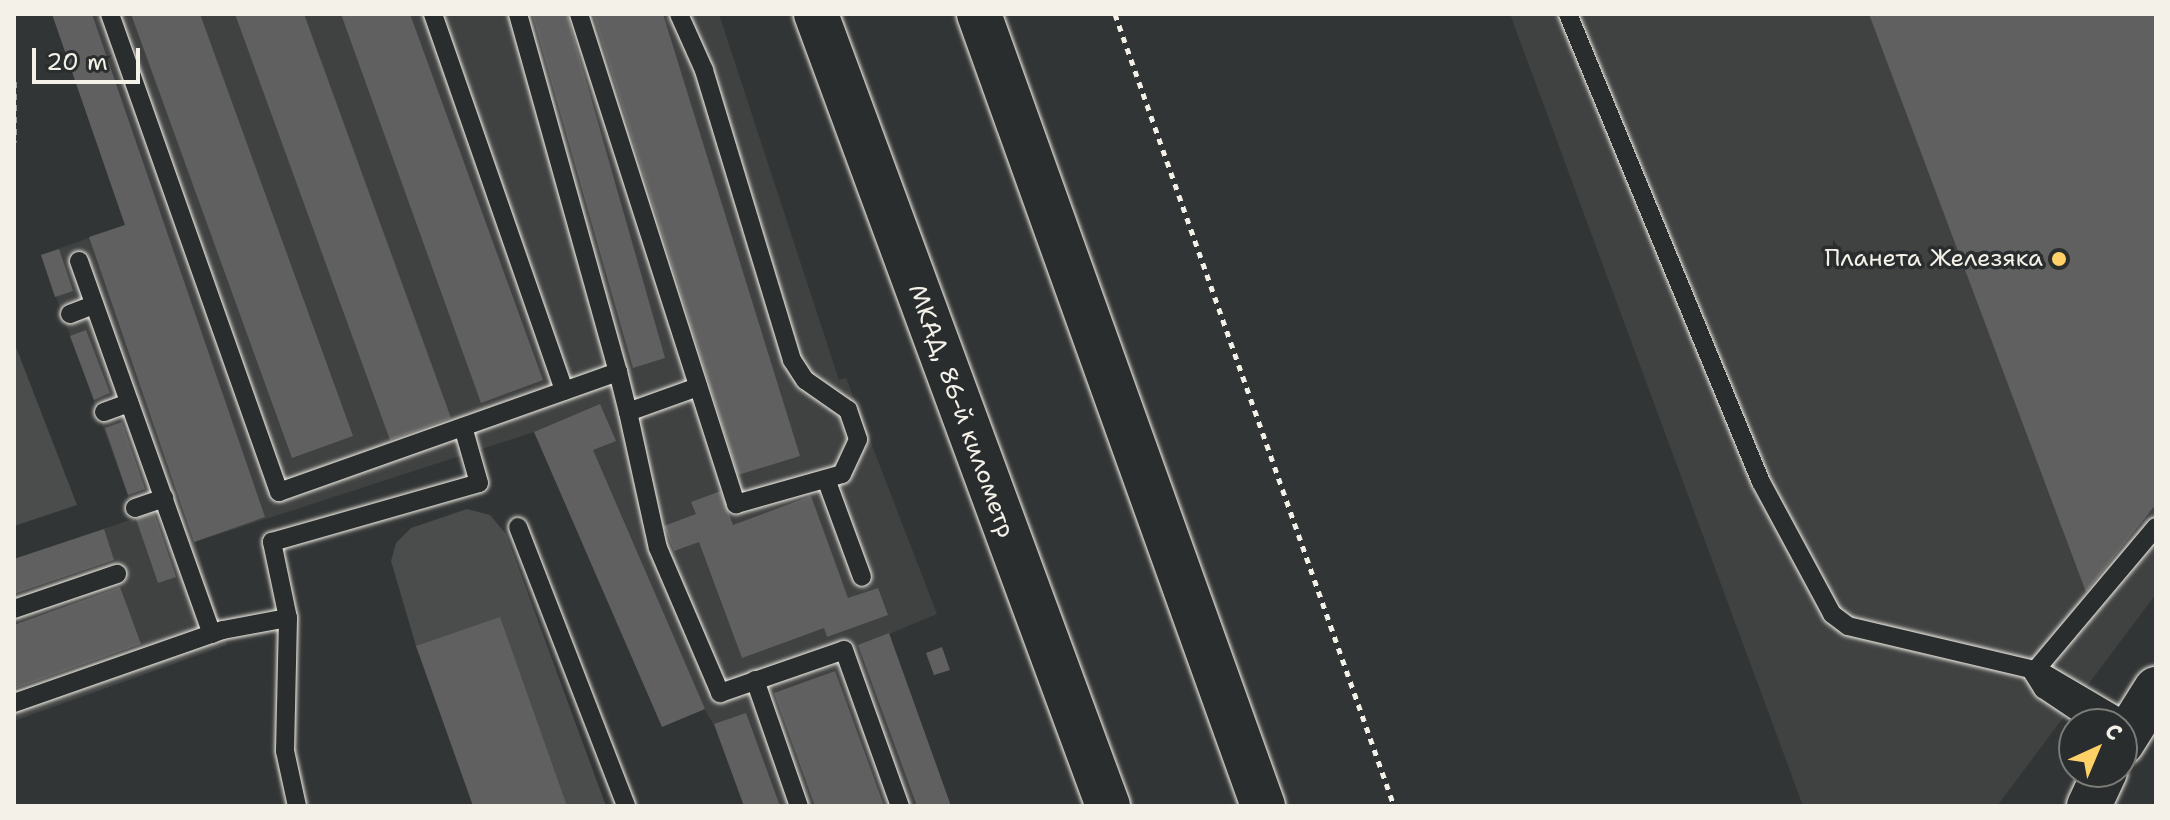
<!DOCTYPE html>
<meta charset="utf-8">
<style>
body{margin:0}
#map{position:relative;width:2170px;height:820px;overflow:hidden;background:#323535;font-family:"Shantell Sans",sans-serif}
div>[style]{position:absolute}
.built>*{inset:0;background:#404242}
.green>*{inset:0;background:#4b4d4c}
.building>*{inset:0;background:#5f605f}
.path>*{height:5px;margin-top:-2.5px;transform-origin:0;background:repeating-linear-gradient(90deg,#f4f1e8 0 6px,transparent 0 12px)}
.roads{filter:drop-shadow(0 0 2px #f4f1e8) drop-shadow(0 0 2px #f4f1e8)}
.service>*{height:18px;margin:-9px;padding:0 9px;transform-origin:9px;border-radius:9px;background:#2a2d2e}
.tertiary>*{height:44px;margin:-22px;padding:0 22px;transform-origin:22px;border-radius:22px;background:#2a2d2e}
.trunk>*{height:44px;margin:-22px;padding:0 22px;transform-origin:22px;border-radius:22px;background:#2a2d2e}
.dots>*{width:22px;height:22px;translate:-50% -50%;box-sizing:border-box;border:4px solid #2a2d2e;border-radius:50%}
span{translate:-50% -50%;white-space:nowrap;text-align:center;line-height:1.15;-webkit-text-stroke:7px #2a2d2e;paint-order:stroke}
.poi-label{font-size:24px;color:#f4f1e8}
.right{translate:-100% -50%;text-align:right}
.street-label{font-size:24px;color:#f4f1e8}
.frame{position:absolute;inset:0;border:16px solid #f4f1e8;pointer-events:none}
.north{position:absolute;left:2058px;top:708px;width:80px;height:80px;box-sizing:border-box;background:#2a2d2e;border:2px solid #7b7b78;border-radius:50%;rotate:44deg;font-size:22px;font-weight:700;line-height:32px;text-align:center;color:#f4f1e8}
.north::after{content:'';display:block;margin:auto;width:28px;height:36px;background:#ffd166;clip-path:polygon(50% 0,100% 100%,50% 72%,0 100%)}
.scale{position:absolute;left:32px;top:48px;width:108px;height:36px;box-sizing:border-box;border:4px solid #f4f1e8;border-top:0;padding-left:10px;font-size:24px;line-height:28px;white-space:nowrap;color:#f4f1e8;-webkit-text-stroke:6px #2a2d2e;paint-order:stroke}
</style>
<div id="map">
<div class="built">
<i style="clip-path:polygon(52px 14px,719px 14px,839px 380px,846px 378px,937px 614px,889px 634px,951px 806px,744px 806px,714px 725px,534px 432px,195px 542px,227px 645px,14px 721px,14px 559px,136px 518px,41px 255px,125px 225px)"></i>
<i style="clip-path:polygon(1510px 14px,2156px 14px,2156px 594px,1997px 806px,1803px 806px)"></i>
</div>
<div class="green">
<i style="clip-path:polygon(14px 342px,77px 505px,14px 526px)"></i>
<i style="clip-path:polygon(467px 509px,490px 515px,506px 534px,606px 806px,567px 806px,416px 646px,391px 561px,396px 543px,411px 528px)"></i>
</div>
<div class="building">
<i style="clip-path:polygon(52px 14px,92px 14px,265px 517px,194px 542px,89px 237px,125px 225px)"></i>
<i style="clip-path:polygon(131px 14px,200px 14px,353px 436px,292px 458px)"></i>
<i style="clip-path:polygon(235px 14px,304px 14px,451px 418px,390px 440px)"></i>
<i style="clip-path:polygon(341px 14px,410px 14px,543px 380px,481px 403px)"></i>
<i style="clip-path:polygon(532px 14px,567px 14px,665px 358px,633px 368px)"></i>
<i style="clip-path:polygon(593px 14px,663px 14px,800px 456px,738px 475px)"></i>
<i style="clip-path:polygon(1869px 14px,2156px 14px,2156px 504px,2086px 592px)"></i>
<i style="clip-path:polygon(59px 249px,73px 291px,55px 297px,41px 255px)"></i>
<i style="clip-path:polygon(86px 330px,110px 393px,94px 400px,70px 336px)"></i>
<i style="clip-path:polygon(600px 404px,616px 441px,593px 450px,705px 709px,662px 727px,534px 432px)"></i>
<i style="clip-path:polygon(122px 422px,145px 489px,128px 495px,105px 428px)"></i>
<i style="clip-path:polygon(721px 491px,733px 525px,811px 496px,848px 598px,878px 588px,888px 615px,827px 637px,824px 628px,742px 658px,699px 542px,674px 551px,664px 526px,696px 514px,691px 502px)"></i>
<i style="clip-path:polygon(154px 512px,176px 577px,158px 583px,136px 519px)"></i>
<i style="clip-path:polygon(104px 529px,114px 560px,14px 594px,14px 559px)"></i>
<i style="clip-path:polygon(120px 587px,141px 644px,14px 689px,14px 625px)"></i>
<i style="clip-path:polygon(500px 617px,567px 806px,473px 806px,416px 646px)"></i>
<i style="clip-path:polygon(889px 633px,951px 806px,917px 806px,858px 645px)"></i>
<i style="clip-path:polygon(942px 647px,950px 670px,934px 675px,926px 653px)"></i>
<i style="clip-path:polygon(835px 671px,884px 806px,815px 806px,774px 693px)"></i>
<i style="clip-path:polygon(746px 713px,780px 806px,744px 806px,714px 724px)"></i>
</div>
<div class="path">
<i style="left:1115px;top:14px;width:840px;rotate:70.59deg"></i>
<i style="left:14px;top:81px;width:61px;rotate:90deg"></i>
</div>
<div class="roads">
<div class="service">
<i style="left:110px;top:14px;width:507px;rotate:70.53deg"></i>
<i style="left:279px;top:492px;width:360px;rotate:-19.5deg"></i>
<i style="left:618px;top:372px;width:41px;rotate:76deg"></i>
<i style="left:628px;top:412px;width:74px;rotate:-19.7deg"></i>
<i style="left:433px;top:14px;width:399px;rotate:70.8deg"></i>
<i style="left:518px;top:14px;width:372px;rotate:74.4deg"></i>
<i style="left:579px;top:14px;width:515px;rotate:72.23deg"></i>
<i style="left:736px;top:504px;width:110px;rotate:-15.8deg"></i>
<i style="left:842px;top:474px;width:38px;rotate:-65deg"></i>
<i style="left:858px;top:439px;width:31px;rotate:-109deg"></i>
<i style="left:848px;top:410px;width:52px;rotate:-145.1deg"></i>
<i style="left:805px;top:380px;width:24px;rotate:-123deg"></i>
<i style="left:792px;top:360px;width:303px;rotate:-106.9deg"></i>
<i style="left:704px;top:70px;width:61px;rotate:-114.1deg"></i>
<i style="left:1568px;top:14px;width:506px;rotate:67.59deg"></i>
<i style="left:1761px;top:482px;width:150px;rotate:61.7deg"></i>
<i style="left:1832px;top:614px;width:20px;rotate:37deg"></i>
<i style="left:1848px;top:626px;width:199px;rotate:13.3deg"></i>
<i style="left:2042px;top:672px;width:104px;rotate:30.5deg"></i>
<i style="left:79px;top:261px;width:396px;rotate:70.4deg"></i>
<i style="left:70px;top:314px;width:26px;rotate:-21deg"></i>
<i style="left:104px;top:412px;width:27px;rotate:-20deg"></i>
<i style="left:628px;top:412px;width:139px;rotate:77.6deg"></i>
<i style="left:658px;top:548px;width:158px;rotate:66.8deg"></i>
<i style="left:720px;top:693px;width:131px;rotate:-19.1deg"></i>
<i style="left:844px;top:650px;width:166px;rotate:70.3deg"></i>
<i style="left:826px;top:479px;width:104px;rotate:69.8deg"></i>
<i style="left:135px;top:508px;width:31px;rotate:-19deg"></i>
<i style="left:518px;top:527px;width:299px;rotate:68.8deg"></i>
<i style="left:14px;top:609px;width:109px;rotate:-18.8deg"></i>
<i style="left:2033px;top:673px;width:191px;rotate:-49.9deg"></i>
<i style="left:2033px;top:673px;width:19px;rotate:58deg"></i>
<i style="left:2043px;top:689px;width:63px;rotate:33.9deg"></i>
<i style="left:755px;top:680px;width:133px;rotate:70.8deg"></i>
<i style="left:14px;top:703px;width:221px;rotate:-19.3deg"></i>
<i style="left:223px;top:630px;width:66px;rotate:-10.5deg"></i>
<i style="left:297px;top:806px;width:56px;rotate:-102.3deg"></i>
<i style="left:285px;top:751px;width:133px;rotate:-88.7deg"></i>
<i style="left:288px;top:618px;width:78px;rotate:-101.9deg"></i>
<i style="left:272px;top:542px;width:215px;rotate:-15.9deg"></i>
<i style="left:479px;top:483px;width:58px;rotate:-105.9deg"></i>
</div>
<div class="tertiary">
<i style="left:2122px;top:743px;width:64px;rotate:-57.8deg"></i>
<i style="left:2089px;top:806px;width:38px;rotate:-65deg"></i>
</div>
<div class="trunk">
<i style="left:816px;top:14px;width:844px;rotate:69.76deg"></i>
<i style="left:979px;top:14px;width:841px;rotate:70.27deg"></i>
</div>
</div>
<div class="dots">
<i style="left:2059px;top:259px;background:#ffd166"></i>
</div>
<div class="poi-label">
<span class="right" style="left:2043px;top:259px">Планета Железяка</span>
</div>
<div class="street-label">
<span style="left:961px;top:411px;rotate:70deg">МКАД, 86-й километр</span>
</div>
<div class="frame"></div>
<div class="north">С</div>
<div class="scale">20 m</div>
</div>
